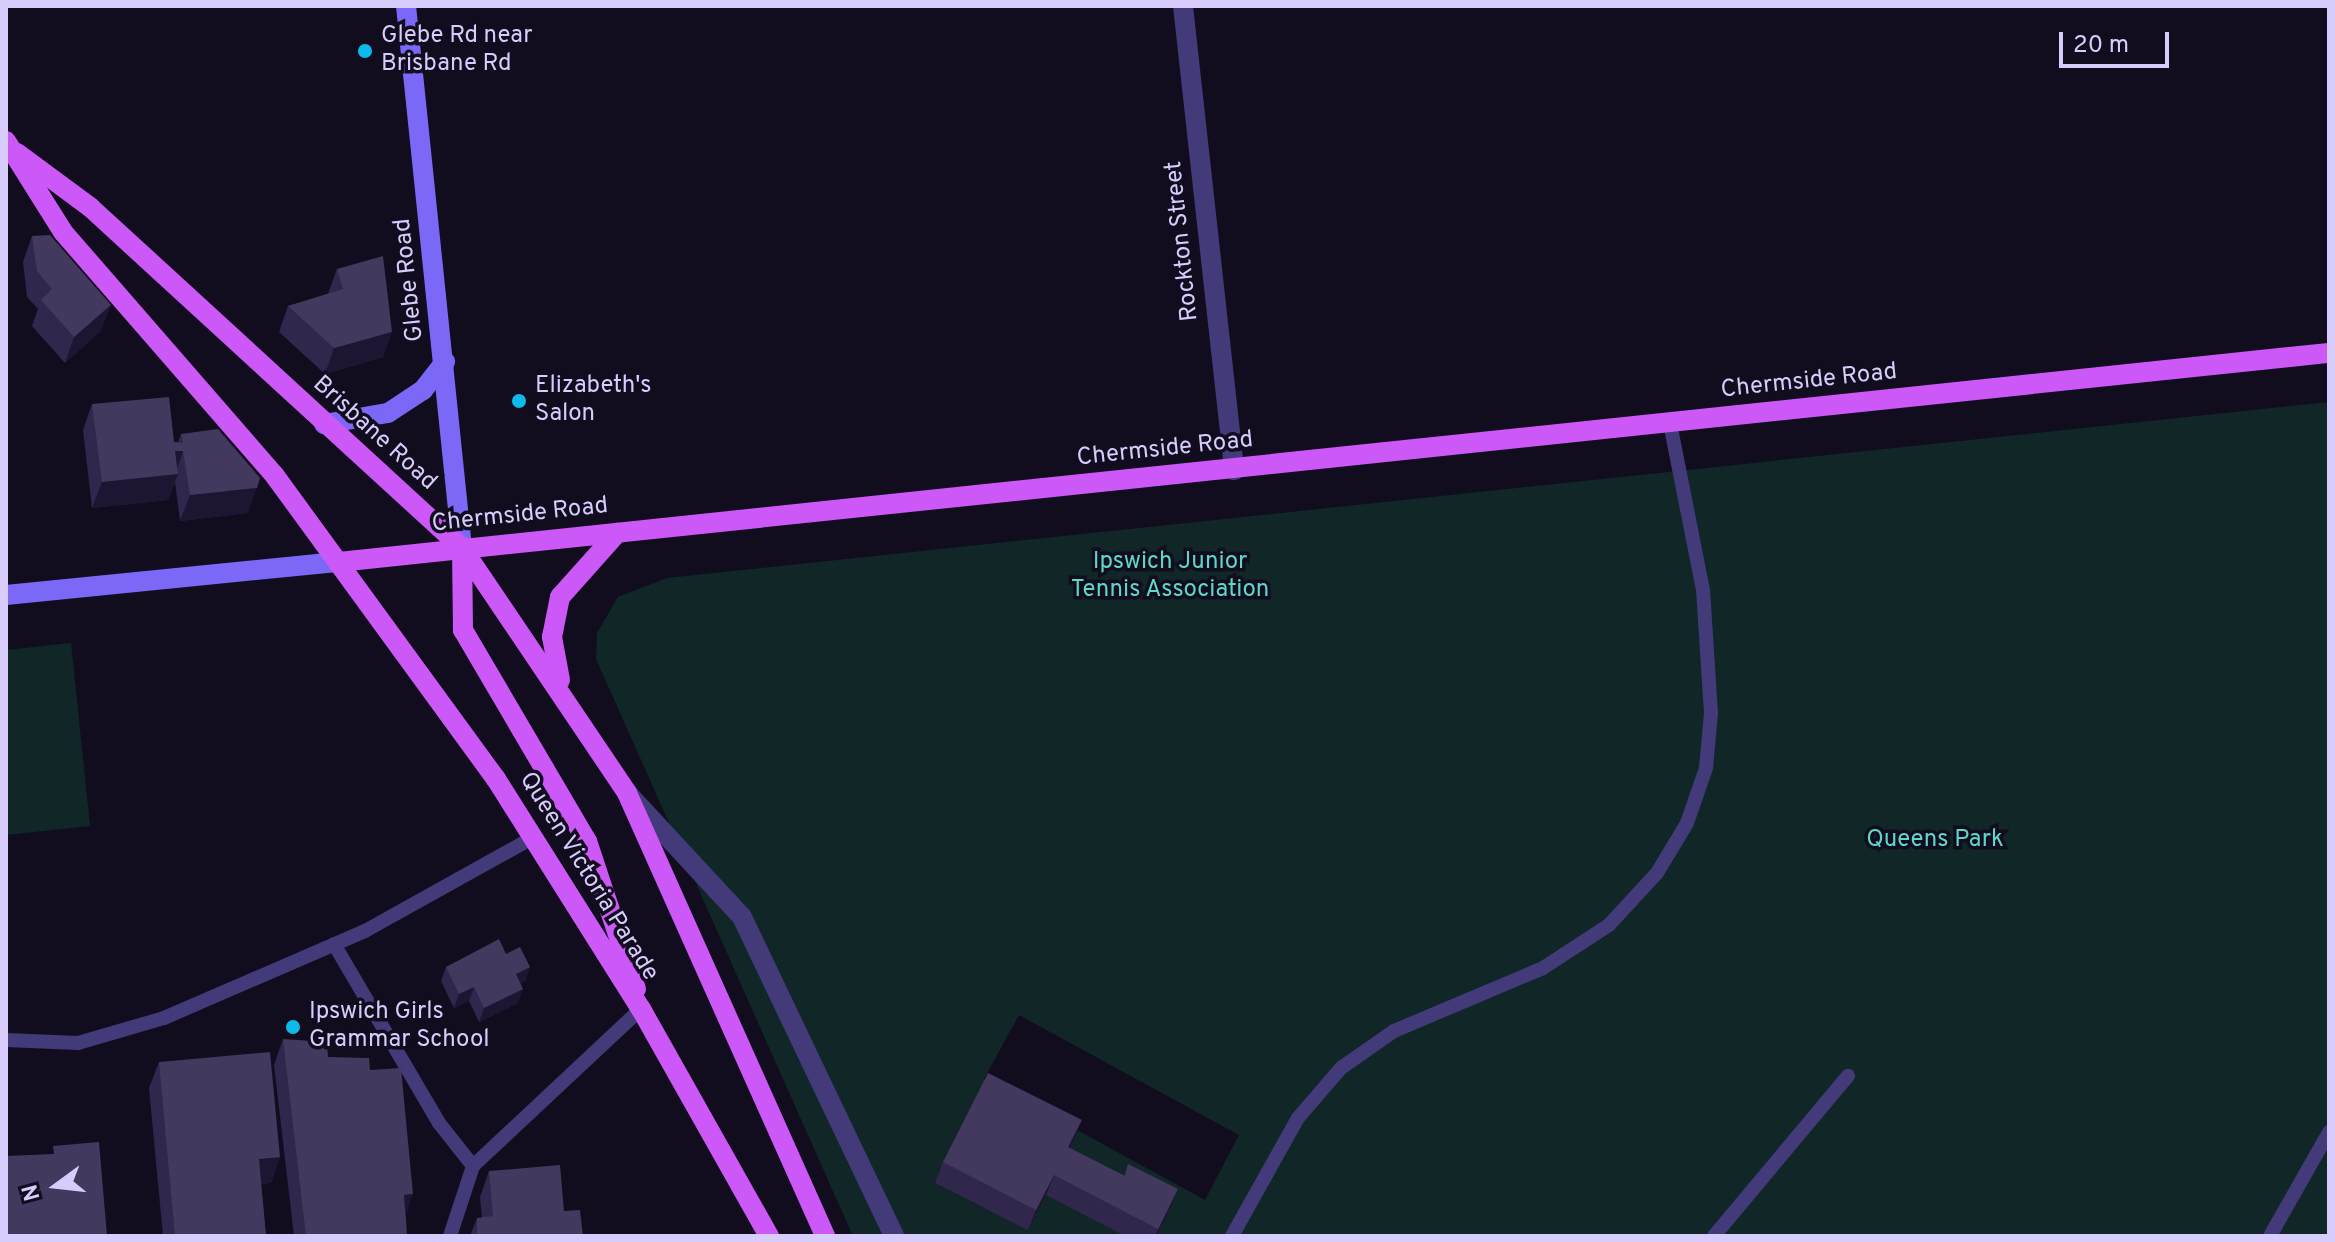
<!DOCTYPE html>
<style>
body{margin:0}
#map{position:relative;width:2335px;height:1242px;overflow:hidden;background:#120d1e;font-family:Overpass,sans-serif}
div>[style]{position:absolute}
.green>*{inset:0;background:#102627}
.lane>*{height:14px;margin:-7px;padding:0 7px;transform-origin:7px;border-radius:7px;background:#433a7a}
.street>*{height:20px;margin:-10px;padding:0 10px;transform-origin:10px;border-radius:10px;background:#433a7a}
.secondary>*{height:20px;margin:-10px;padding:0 10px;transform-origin:10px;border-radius:10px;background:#7b68f7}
.primary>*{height:20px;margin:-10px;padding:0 10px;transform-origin:10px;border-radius:10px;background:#cc59f7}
.wall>*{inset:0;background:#31264b}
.shaded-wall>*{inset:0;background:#1d1531}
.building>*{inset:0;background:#43385e}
.dots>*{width:22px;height:22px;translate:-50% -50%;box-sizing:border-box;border:4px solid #120d1e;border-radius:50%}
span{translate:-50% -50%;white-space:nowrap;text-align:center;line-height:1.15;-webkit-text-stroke:7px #120d1e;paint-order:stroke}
.poi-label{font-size:24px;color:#d7ccfc}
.left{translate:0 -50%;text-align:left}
.street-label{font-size:24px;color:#d7ccfc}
.park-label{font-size:24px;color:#5dd8c6}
.frame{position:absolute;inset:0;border:8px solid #d7ccfc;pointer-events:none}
.north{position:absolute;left:16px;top:1146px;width:80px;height:80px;-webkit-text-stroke:6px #120d1e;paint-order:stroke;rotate:255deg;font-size:22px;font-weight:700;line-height:32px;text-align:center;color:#d7ccfc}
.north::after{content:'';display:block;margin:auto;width:28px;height:36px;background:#d7ccfc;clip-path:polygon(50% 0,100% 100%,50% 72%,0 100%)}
.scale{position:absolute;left:2059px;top:32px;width:110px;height:36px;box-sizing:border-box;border:4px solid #d7ccfc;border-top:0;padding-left:10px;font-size:24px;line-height:28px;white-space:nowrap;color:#d7ccfc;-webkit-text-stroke:6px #120d1e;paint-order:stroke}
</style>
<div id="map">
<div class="green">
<i style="clip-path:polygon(evenodd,2329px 402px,2329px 1236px,853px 1236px,596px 659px,597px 633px,618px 597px,667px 578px,2329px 402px,1019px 1015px,1239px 1135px,1205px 1200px,984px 1079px,1019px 1015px)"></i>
<i style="clip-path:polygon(71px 643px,90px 826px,6px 835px,6px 650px)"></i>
</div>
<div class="lane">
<i style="left:334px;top:944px;width:208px;rotate:59.6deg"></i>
<i style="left:439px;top:1123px;width:55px;rotate:51.7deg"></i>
<i style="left:6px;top:1040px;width:72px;rotate:2.4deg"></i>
<i style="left:78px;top:1043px;width:90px;rotate:-16.2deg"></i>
<i style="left:164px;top:1018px;width:219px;rotate:-23.4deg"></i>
<i style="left:365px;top:931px;width:193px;rotate:-29.1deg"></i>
<i style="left:450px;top:1236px;width:74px;rotate:-71.8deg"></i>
<i style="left:473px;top:1166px;width:230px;rotate:-43.1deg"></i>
<i style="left:1232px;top:1236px;width:135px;rotate:-60.8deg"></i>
<i style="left:1298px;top:1118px;width:66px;rotate:-49.3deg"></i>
<i style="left:1341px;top:1068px;width:65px;rotate:-34.9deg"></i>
<i style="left:1394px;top:1031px;width:162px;rotate:-22.9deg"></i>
<i style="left:1543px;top:968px;width:79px;rotate:-33.1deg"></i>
<i style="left:1609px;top:925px;width:71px;rotate:-47.3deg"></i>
<i style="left:1657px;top:873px;width:58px;rotate:-59deg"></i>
<i style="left:1687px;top:823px;width:58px;rotate:-70.9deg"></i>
<i style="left:1706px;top:768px;width:55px;rotate:-84.8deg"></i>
<i style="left:1711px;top:713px;width:123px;rotate:-93.7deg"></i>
<i style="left:1703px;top:590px;width:170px;rotate:-101.2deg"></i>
<i style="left:1714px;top:1236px;width:209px;rotate:-50.1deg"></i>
<i style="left:2270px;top:1236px;width:120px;rotate:-60.4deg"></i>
</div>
<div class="street">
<i style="left:1183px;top:6px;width:467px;rotate:83.7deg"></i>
<i style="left:629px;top:795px;width:166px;rotate:47.2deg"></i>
<i style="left:742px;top:917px;width:353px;rotate:64.5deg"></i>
</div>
<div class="secondary">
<i style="left:406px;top:6px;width:545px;rotate:84.1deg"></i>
<i style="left:324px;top:424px;width:65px;rotate:-9.8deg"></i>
<i style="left:388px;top:413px;width:42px;rotate:-33.3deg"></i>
<i style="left:423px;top:390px;width:36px;rotate:-52deg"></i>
<i style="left:6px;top:595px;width:335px;rotate:-5.7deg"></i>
</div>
<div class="primary">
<i style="left:6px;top:141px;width:107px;rotate:57.9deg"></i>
<i style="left:63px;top:232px;width:323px;rotate:49deg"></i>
<i style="left:275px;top:476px;width:375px;rotate:53.9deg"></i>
<i style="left:496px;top:779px;width:272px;rotate:57.8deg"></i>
<i style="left:641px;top:1009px;width:261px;rotate:60.6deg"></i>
<i style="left:17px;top:153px;width:91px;rotate:36.5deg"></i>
<i style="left:90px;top:207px;width:505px;rotate:42.51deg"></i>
<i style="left:462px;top:548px;width:295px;rotate:56deg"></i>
<i style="left:627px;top:793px;width:485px;rotate:65.9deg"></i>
<i style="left:462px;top:548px;width:82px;rotate:89.3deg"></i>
<i style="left:463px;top:630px;width:245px;rotate:59.6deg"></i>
<i style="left:587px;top:841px;width:156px;rotate:71.7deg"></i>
<i style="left:339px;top:562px;width:2001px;rotate:-6deg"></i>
<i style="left:560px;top:680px;width:44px;rotate:-100.5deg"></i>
<i style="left:552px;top:637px;width:41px;rotate:-78.7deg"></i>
<i style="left:560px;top:597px;width:86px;rotate:-48.3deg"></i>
</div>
<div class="wall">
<i style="clip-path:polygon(32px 236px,101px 331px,65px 363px,32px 326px,38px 309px,27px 297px,23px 262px)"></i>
<i style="clip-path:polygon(337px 269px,383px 357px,325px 374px,279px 332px,288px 306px,328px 294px)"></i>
<i style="clip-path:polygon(92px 404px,174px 442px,178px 442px,181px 434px,248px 513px,180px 521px,175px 482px,168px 500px,92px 508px,83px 430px)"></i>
<i style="clip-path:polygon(506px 954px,530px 967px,525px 981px,520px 983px,518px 1003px,479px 1022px,469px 1001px,454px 1008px,441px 981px,446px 967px)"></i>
<i style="clip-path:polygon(283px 1039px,328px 1057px,370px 1070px,406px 1216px,407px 1236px,294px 1236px,274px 1065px)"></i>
<i style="clip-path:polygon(159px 1062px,280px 1157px,271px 1183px,261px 1184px,266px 1236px,163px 1236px,149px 1088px)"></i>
<i style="clip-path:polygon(1074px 1140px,1070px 1148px,1124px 1176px,1128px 1164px,1170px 1209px,1157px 1236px,1125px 1236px,1046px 1195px,1028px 1230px,935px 1183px,943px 1162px)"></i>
<i style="clip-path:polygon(489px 1171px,564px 1211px,583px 1236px,470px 1236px,477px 1218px,482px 1218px,480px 1197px)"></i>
</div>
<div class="shaded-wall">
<i style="clip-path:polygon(111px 305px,101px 331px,65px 363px,74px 337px)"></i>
<i style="clip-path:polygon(392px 332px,383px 357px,325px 374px,334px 348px)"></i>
<i style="clip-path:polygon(175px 451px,183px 451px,175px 475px,178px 474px,168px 500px,92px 508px,102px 482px)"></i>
<i style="clip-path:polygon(257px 488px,248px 513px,180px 521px,190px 495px)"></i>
<i style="clip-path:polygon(530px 967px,525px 981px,511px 988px,516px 974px)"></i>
<i style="clip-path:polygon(474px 987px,469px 1001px,454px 1008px,459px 994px)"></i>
<i style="clip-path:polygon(523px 989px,518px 1003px,479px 1022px,484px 1008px)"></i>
<i style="clip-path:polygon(1082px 1120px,1074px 1140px,1061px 1167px,1068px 1147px)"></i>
<i style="clip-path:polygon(280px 1157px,271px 1183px,250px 1185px,259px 1159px)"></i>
<i style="clip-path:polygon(1054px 1175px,1046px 1195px,1028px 1230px,1036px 1210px)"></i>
<i style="clip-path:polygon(1178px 1189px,1170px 1209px,1157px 1236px,1155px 1236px)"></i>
<i style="clip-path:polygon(413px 1194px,404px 1220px,404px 1195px)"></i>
</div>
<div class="building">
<i style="clip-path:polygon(50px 235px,111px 305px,74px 337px,41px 300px,52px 289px,37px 271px,32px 236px)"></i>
<i style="clip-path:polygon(383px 256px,392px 332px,334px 348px,288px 306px,343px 289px,337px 269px)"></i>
<i style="clip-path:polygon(169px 397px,174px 442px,183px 443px,181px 434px,218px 429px,260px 478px,257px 488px,190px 495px,183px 451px,175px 451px,178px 474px,102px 482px,92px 404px)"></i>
<i style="clip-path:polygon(499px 939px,506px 954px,520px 947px,530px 967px,516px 974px,523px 989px,484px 1008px,474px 987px,459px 994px,446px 967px)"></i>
<i style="clip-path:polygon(283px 1039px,327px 1042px,328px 1057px,369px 1058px,370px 1070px,401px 1068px,413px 1194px,404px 1195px,407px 1236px,306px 1236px)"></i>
<i style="clip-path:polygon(270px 1052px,280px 1157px,259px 1159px,266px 1236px,175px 1236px,159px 1062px)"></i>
<i style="clip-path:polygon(988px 1073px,1082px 1120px,1068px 1147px,1125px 1176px,1128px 1164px,1178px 1189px,1158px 1229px,1054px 1175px,1036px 1210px,943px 1162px)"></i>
<i style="clip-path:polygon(99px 1142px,107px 1236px,6px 1236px,6px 1156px,54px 1154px,53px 1146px)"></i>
<i style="clip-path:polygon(560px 1165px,564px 1211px,580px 1210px,583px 1236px,477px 1236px,477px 1218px,493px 1216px,489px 1171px)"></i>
</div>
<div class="dots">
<i style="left:365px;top:51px;background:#0cbbe9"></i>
<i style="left:519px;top:401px;background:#0cbbe9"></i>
<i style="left:293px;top:1027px;background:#0cbbe9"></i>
</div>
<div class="poi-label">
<span class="left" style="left:381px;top:51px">Glebe Rd near<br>Brisbane Rd</span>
<span class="left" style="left:535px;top:401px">Elizabeth's<br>Salon</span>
<span class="left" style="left:309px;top:1027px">Ipswich Girls<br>Grammar School</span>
</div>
<div class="street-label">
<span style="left:1183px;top:241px;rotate:-96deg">Rockton Street</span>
<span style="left:410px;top:280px;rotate:-96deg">Glebe Road</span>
<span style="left:1809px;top:382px;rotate:-6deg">Chermside Road</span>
<span style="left:374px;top:434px;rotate:42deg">Brisbane Road</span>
<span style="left:1165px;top:450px;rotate:-6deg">Chermside Road</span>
<span style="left:520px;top:516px;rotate:-6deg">Chermside Road</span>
<span style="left:588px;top:877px;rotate:58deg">Queen Victoria Parade</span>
</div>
<div class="park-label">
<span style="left:1170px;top:577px">Ipswich Junior<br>Tennis Association</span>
<span style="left:1935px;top:841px">Queens Park</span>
</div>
<div class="frame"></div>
<div class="north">N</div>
<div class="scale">20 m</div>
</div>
